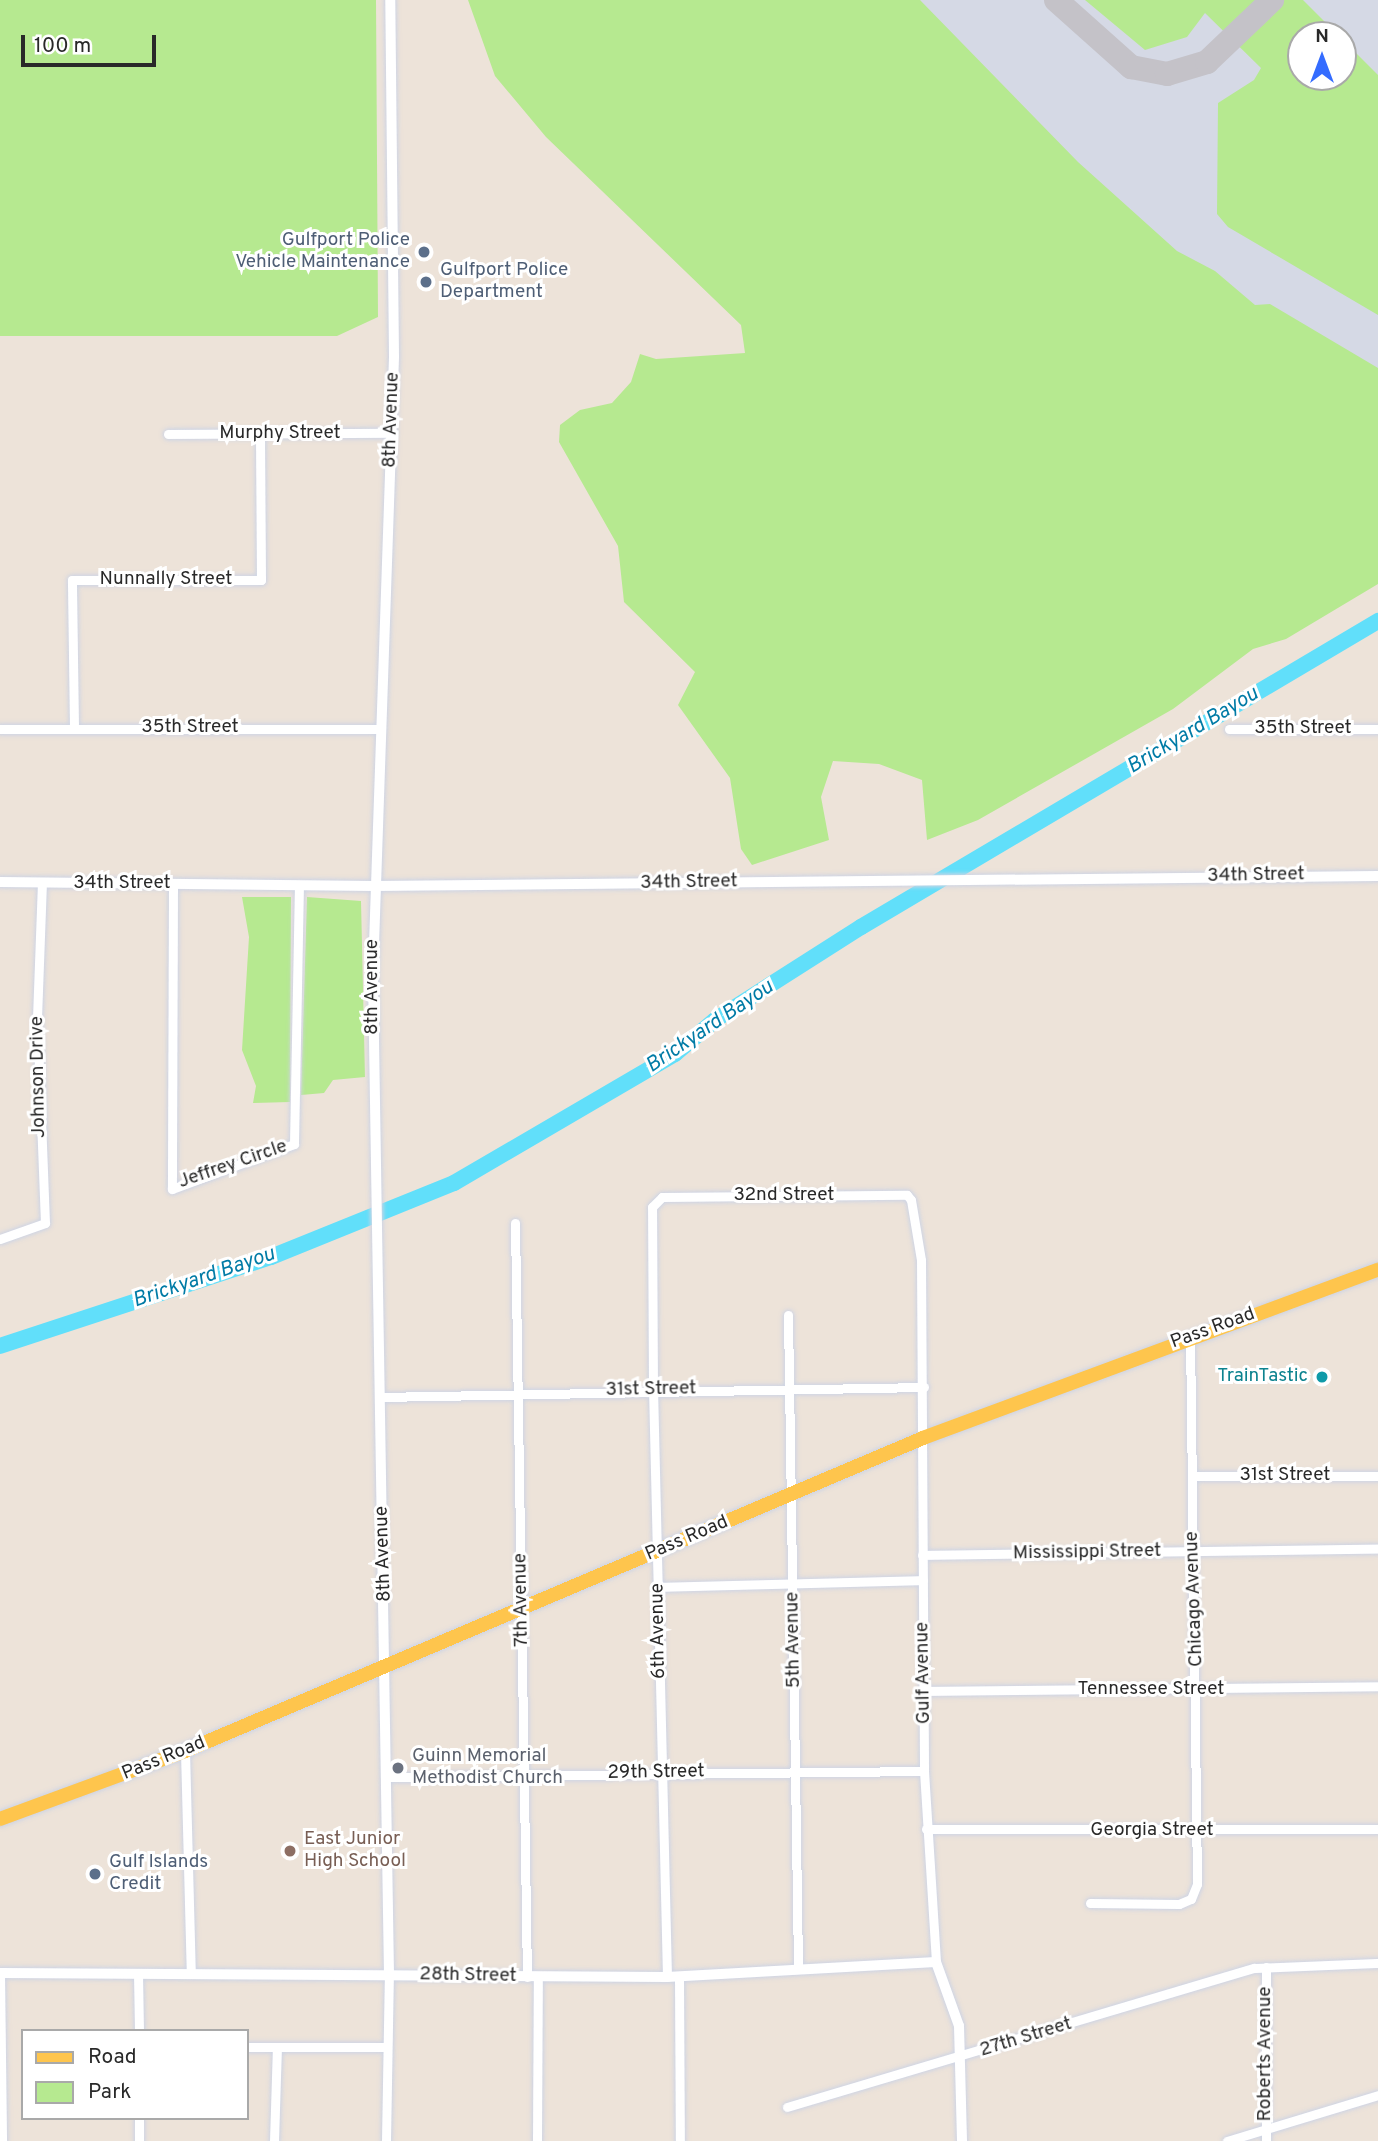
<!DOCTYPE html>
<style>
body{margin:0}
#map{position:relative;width:1378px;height:2141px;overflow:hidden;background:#ede3d9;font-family:Overpass,sans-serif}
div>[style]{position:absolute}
.airport>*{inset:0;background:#d5d9e5}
.green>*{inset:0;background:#b6e990}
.river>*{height:16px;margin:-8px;padding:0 8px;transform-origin:8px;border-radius:8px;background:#61dffa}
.taxiway>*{height:24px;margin:-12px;padding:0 12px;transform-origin:12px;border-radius:12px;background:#c4c2c8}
.roads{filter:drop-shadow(0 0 2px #ced4e4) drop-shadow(0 0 2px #ced4e4)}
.minor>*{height:9px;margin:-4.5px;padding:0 4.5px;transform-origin:4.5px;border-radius:4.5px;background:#fff}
.tertiary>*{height:10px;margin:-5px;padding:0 5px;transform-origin:5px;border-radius:5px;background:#fff}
.primary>*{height:14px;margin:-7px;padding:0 7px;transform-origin:7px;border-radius:7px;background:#fec54d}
.dots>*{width:19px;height:19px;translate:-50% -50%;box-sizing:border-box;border:4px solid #fff;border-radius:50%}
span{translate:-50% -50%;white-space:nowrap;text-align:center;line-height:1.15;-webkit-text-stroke:6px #fff;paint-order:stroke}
.service-label{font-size:19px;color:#4e5e75}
.right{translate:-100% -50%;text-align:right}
.left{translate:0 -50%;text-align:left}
.street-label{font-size:19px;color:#292929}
.culture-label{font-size:19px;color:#0d838f}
.worship-label{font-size:19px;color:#5b616d}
.education-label{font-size:19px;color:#785e54}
.water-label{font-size:21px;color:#007ba6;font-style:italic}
.legend{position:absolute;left:21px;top:2029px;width:228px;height:91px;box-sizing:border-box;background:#fff;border:2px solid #a9a9a9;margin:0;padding:9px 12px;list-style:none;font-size:21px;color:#292929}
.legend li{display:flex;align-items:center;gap:14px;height:35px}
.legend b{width:35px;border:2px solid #a9a9a9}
.north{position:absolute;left:1287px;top:21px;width:70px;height:70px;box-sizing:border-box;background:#fff;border:2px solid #a9a9a9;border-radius:50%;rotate:0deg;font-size:19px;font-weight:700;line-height:28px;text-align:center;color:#292929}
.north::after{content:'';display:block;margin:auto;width:24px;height:32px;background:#346cff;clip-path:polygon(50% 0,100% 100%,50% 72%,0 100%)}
.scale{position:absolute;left:21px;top:35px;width:135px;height:32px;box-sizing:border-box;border:4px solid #292929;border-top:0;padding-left:9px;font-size:21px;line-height:24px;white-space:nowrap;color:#292929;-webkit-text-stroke:5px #fff;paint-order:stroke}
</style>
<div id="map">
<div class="airport">
<i style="clip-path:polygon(evenodd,617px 0,1378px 0,1378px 457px,1148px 308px,617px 0,1301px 35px,1343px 35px,1343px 77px,1301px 77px,1301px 35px)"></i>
</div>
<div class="green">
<i style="clip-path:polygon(0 0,376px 0,378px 317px,337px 336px,0 336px)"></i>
<i style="clip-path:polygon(920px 0,1078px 162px,1177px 251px,1215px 271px,1255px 305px,1270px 304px,1378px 368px,1378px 584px,1286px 639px,1253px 649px,1173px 709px,978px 820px,927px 840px,922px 780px,879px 764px,833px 761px,821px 797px,829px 840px,752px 865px,741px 849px,730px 778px,678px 705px,695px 672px,624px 602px,618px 546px,559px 442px,560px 425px,580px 410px,612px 403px,631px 382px,640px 354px,656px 359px,745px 353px,741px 325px,546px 137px,495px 76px,468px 0)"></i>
<i style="clip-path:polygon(1085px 0,1303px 0,1338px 35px,1301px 35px,1301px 77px,1343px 77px,1343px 40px,1378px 75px,1378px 315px,1228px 227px,1217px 214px,1218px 103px,1254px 80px,1261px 68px,1205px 13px,1187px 37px,1145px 50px)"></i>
<i style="clip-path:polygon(242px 897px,291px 897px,290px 1102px,253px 1103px,256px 1086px,242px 1050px,249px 937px)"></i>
<i style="clip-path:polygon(307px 897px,361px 901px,365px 1077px,333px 1080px,324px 1093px,301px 1095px)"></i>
</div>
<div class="river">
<i style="left:0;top:1346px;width:285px;rotate:-18.2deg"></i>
<i style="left:271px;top:1257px;width:197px;rotate:-22deg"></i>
<i style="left:454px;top:1183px;width:256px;rotate:-30.3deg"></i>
<i style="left:675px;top:1054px;width:52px;rotate:-40.4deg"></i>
<i style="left:715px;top:1020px;width:173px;rotate:-32.5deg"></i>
<i style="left:861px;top:927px;width:601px;rotate:-30.62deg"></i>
</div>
<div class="taxiway">
<i style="left:1056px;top:0;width:101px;rotate:41.8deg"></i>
<i style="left:1131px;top:67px;width:37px;rotate:11deg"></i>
<i style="left:1167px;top:74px;width:42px;rotate:-16.7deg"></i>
<i style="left:1207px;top:62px;width:90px;rotate:-43.6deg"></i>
</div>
<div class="roads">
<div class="minor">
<i style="left:168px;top:434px;width:224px;rotate:-0.3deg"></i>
<i style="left:74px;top:728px;width:148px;rotate:-90.8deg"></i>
<i style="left:72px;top:580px;width:189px"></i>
<i style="left:261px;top:580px;width:146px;rotate:-90.4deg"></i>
<i style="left:0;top:729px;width:380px"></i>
<i style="left:1229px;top:729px;width:149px"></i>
<i style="left:173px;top:884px;width:305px;rotate:90.2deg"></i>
<i style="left:172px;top:1189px;width:130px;rotate:-20.2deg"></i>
<i style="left:294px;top:1144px;width:259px;rotate:-88.9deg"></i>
<i style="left:515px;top:1223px;width:754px;rotate:89.09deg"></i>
<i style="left:0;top:1239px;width:48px;rotate:-19.6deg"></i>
<i style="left:45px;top:1223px;width:205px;rotate:-92.2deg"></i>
<i style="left:37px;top:1018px;width:135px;rotate:-87.9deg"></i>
<i style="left:788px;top:1315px;width:650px;rotate:89.12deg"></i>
<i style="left:379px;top:1397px;width:545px;rotate:-1.05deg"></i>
<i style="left:1192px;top:1476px;width:186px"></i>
<i style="left:922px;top:1555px;width:456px;rotate:-0.8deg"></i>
<i style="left:659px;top:1587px;width:264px;rotate:-1.5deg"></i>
<i style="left:924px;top:1691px;width:454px;rotate:-0.6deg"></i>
<i style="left:185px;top:1751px;width:222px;rotate:88.5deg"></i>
<i style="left:388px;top:1777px;width:536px;rotate:-0.64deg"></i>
<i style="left:926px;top:1829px;width:452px"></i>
<i style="left:1090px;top:1903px;width:89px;rotate:0.6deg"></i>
<i style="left:1179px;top:1904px;width:13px;rotate:-23deg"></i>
<i style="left:1191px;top:1899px;width:16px;rotate:-68deg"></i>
<i style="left:1197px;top:1884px;width:546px;rotate:-90.73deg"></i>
<i style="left:1266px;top:1967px;width:174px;rotate:90deg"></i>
<i style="left:0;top:1973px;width:168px;rotate:89.3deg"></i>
<i style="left:138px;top:1973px;width:58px;rotate:89deg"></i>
<i style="left:667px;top:1977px;width:588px;rotate:-91.36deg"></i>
<i style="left:653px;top:1389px;width:182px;rotate:-90.3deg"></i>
<i style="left:652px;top:1207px;width:14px;rotate:-45deg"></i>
<i style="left:662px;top:1197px;width:245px;rotate:-0.5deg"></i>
<i style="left:907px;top:1195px;width:6px;rotate:51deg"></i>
<i style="left:911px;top:1200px;width:61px;rotate:80.5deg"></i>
<i style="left:921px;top:1260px;width:511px;rotate:89.66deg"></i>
<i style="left:924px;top:1771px;width:191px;rotate:86.4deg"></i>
<i style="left:679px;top:1977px;width:164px;rotate:89.7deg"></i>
<i style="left:247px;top:2047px;width:140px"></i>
<i style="left:787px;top:2107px;width:487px;rotate:-16.6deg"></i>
<i style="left:1254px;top:1968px;width:124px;rotate:-2.3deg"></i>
<i style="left:139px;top:2141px;width:23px;rotate:-90deg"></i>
<i style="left:274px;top:2141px;width:94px;rotate:-88.2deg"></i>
<i style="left:386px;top:2141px;width:167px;rotate:-89deg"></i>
<i style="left:537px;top:2141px;width:164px;rotate:-89.7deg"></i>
<i style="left:1227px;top:2141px;width:158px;rotate:-16.9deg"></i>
</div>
<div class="tertiary">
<i style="left:0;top:882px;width:374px;rotate:0.6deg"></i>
<i style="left:374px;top:886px;width:1004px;rotate:-0.57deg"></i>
<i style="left:0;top:1973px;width:667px;rotate:0.34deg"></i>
<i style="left:667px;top:1977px;width:269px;rotate:-3.2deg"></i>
<i style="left:936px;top:1962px;width:68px;rotate:70.2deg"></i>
<i style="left:959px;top:2026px;width:115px;rotate:88.5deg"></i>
<i style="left:389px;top:1974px;width:1000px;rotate:-90.92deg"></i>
<i style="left:373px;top:974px;width:618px;rotate:-88.05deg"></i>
<i style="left:394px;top:356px;width:356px;rotate:-90.6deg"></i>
</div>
<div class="primary">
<i style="left:0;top:1819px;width:197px;rotate:-20.2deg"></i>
<i style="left:185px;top:1751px;width:802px;rotate:-22.98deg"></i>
<i style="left:923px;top:1438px;width:485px;rotate:-20.3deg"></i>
</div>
</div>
<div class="dots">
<i style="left:424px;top:252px;background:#5c6f8a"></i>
<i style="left:426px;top:282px;background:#5c6f8a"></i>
<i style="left:1322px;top:1377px;background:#0f9aa8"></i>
<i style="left:398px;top:1768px;background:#6b7280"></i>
<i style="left:290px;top:1851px;background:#8d6e63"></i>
<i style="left:95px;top:1874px;background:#5c6f8a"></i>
</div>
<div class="service-label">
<span class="right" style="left:410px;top:252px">Gulfport Police<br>Vehicle Maintenance</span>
<span class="left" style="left:440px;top:282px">Gulfport Police<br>Department</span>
<span class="left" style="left:109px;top:1874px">Gulf Islands<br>Credit</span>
</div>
<div class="street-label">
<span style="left:392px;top:420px;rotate:-88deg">8th Avenue</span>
<span style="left:280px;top:434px">Murphy Street</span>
<span style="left:166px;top:580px">Nunnally Street</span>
<span style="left:190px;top:728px">35th Street</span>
<span style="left:1303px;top:729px">35th Street</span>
<span style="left:1256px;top:876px;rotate:-1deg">34th Street</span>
<span style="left:689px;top:883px;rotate:-1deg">34th Street</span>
<span style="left:122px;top:884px">34th Street</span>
<span style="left:373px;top:987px;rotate:-90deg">8th Avenue</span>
<span style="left:39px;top:1077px;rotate:-91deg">Johnson Drive</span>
<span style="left:233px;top:1165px;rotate:-19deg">Jeffrey Circle</span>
<span style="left:784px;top:1196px">32nd Street</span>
<span style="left:1213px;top:1329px;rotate:-20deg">Pass Road</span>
<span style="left:651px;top:1390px;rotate:-1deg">31st Street</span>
<span style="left:1285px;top:1476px">31st Street</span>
<span style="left:687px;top:1539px;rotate:-23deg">Pass Road</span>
<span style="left:1087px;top:1553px;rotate:-1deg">Mississippi Street</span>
<span style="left:384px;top:1554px;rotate:-92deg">8th Avenue</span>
<span style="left:1195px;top:1599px;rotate:-92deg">Chicago Avenue</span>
<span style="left:522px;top:1600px;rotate:-91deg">7th Avenue</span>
<span style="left:659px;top:1631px;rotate:-91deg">6th Avenue</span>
<span style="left:794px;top:1640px;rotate:-91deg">5th Avenue</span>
<span style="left:924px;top:1673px;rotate:-91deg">Gulf Avenue</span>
<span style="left:1151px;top:1690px">Tennessee Street</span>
<span style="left:164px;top:1759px;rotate:-22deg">Pass Road</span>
<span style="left:656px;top:1773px;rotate:-1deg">29th Street</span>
<span style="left:1152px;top:1831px">Georgia Street</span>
<span style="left:468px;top:1976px;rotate:1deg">28th Street</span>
<span style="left:1026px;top:2038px;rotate:-17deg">27th Street</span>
<span style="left:1266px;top:2054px;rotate:-90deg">Roberts Avenue</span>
</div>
<div class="culture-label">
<span class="right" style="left:1308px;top:1377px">TrainTastic</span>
</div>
<div class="worship-label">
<span class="left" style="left:412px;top:1768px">Guinn Memorial<br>Methodist Church</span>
</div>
<div class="education-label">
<span class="left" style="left:304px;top:1851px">East Junior<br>High School</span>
</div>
<div class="water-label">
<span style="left:1193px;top:731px;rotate:-31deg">Brickyard Bayou</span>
<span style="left:710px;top:1027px;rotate:-34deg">Brickyard Bayou</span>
<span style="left:204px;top:1278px;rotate:-19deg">Brickyard Bayou</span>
</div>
<ul class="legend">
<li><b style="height:9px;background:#fec54d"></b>Road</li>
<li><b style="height:19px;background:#b6e990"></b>Park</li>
</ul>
<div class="north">N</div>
<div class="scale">100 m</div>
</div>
